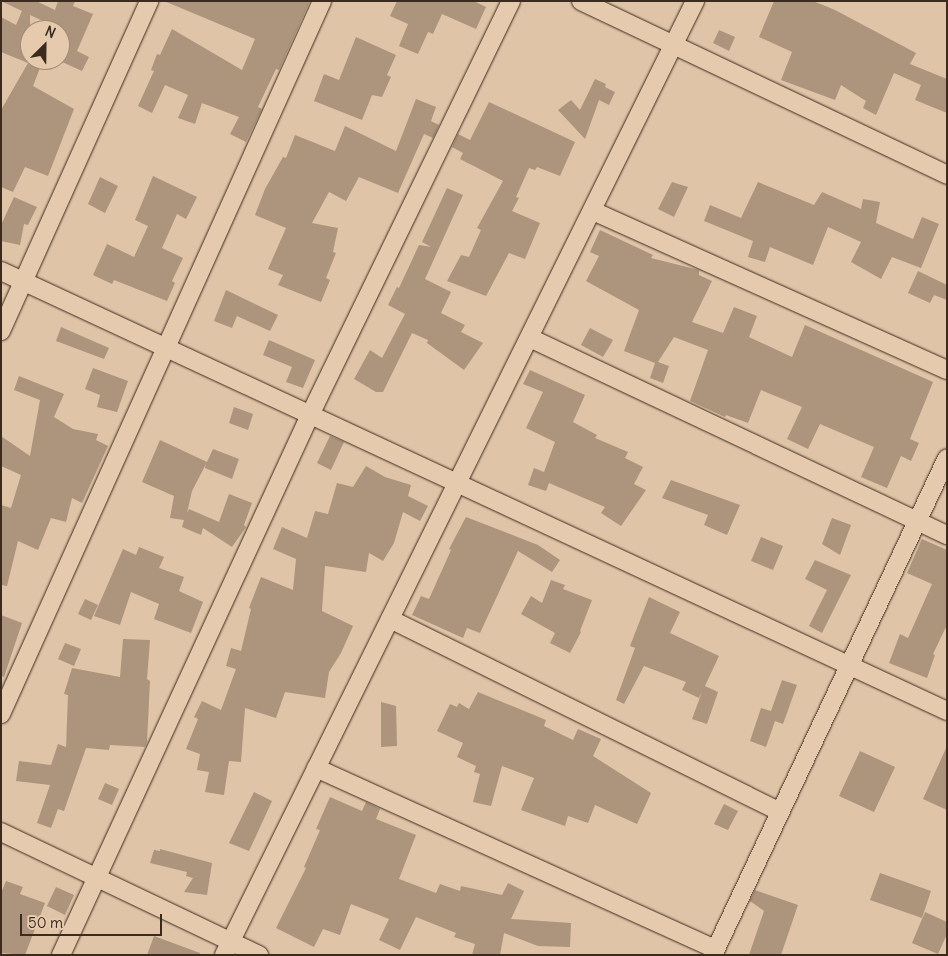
<!DOCTYPE html>
<style>
body{margin:0}
#map{position:relative;width:948px;height:956px;overflow:hidden;background:#dfc4a7;font-family:Delius,sans-serif}
div>[style]{position:absolute}
.building>*{inset:0;background:#ac947d}
.roads{filter:drop-shadow(0 0 1px #3b2a1e) drop-shadow(0 0 1px #3b2a1e)}
.street>*{height:18px;margin:-9px;padding:0 9px;transform-origin:9px;border-radius:9px;background:#e6caad}
span{translate:-50% -50%;white-space:nowrap;text-align:center;line-height:1.15;-webkit-text-stroke:4px #e6caad;paint-order:stroke}
.frame{position:absolute;inset:0;border:2px solid #3b2a1e;pointer-events:none}
.north{position:absolute;left:20px;top:20px;width:50px;height:50px;box-sizing:border-box;background:#e6caad;border:1px solid #a28a74;border-radius:50%;rotate:23deg;font-size:14px;font-weight:700;line-height:20px;text-align:center;color:#3b2a1e}
.north::after{content:'';display:block;margin:auto;width:18px;height:22px;background:#3b2a1e;clip-path:polygon(50% 0,100% 100%,50% 72%,0 100%)}
.scale{position:absolute;left:20px;top:914px;width:142px;height:22px;box-sizing:border-box;border:2px solid #3b2a1e;border-top:0;padding-left:6px;font-size:15px;line-height:18px;white-space:nowrap;color:#3b2a1e;-webkit-text-stroke:4px #e6caad;paint-order:stroke}
</style>
<div id="map">
<div class="building">
<i style="clip-path:polygon(1px 1px,36px 1px,55px 10px,58px 1px,75px 1px,73px 6px,93px 14px,77px 51px,89px 57px,82px 71px,60px 61px,60px 29px,30px 15px,30px 60px,43px 60px,33px 86px,74px 109px,48px 176px,25px 167px,13px 192px,1px 187px,1px 110px,28px 63px,1px 52px,1px 17px,16px 25px,22px 11px)"></i>
<i style="clip-path:polygon(164px 1px,310px 1px,279px 70px,276px 69px,258px 107px,262px 109px,246px 142px,230px 134px,239px 117px,202px 103px,195px 124px,178px 118px,188px 95px,165px 85px,152px 113px,138px 106px,154px 71px,151px 70px,157px 54px,160px 55px,172px 29px,242px 70px,255px 39px)"></i>
<i style="clip-path:polygon(397px 1px,474px 1px,486px 7px,476px 29px,442px 14px,433px 34px,428px 32px,418px 54px,399px 46px,408px 24px,390px 16px)"></i>
<i style="clip-path:polygon(774px 1px,813px 1px,835px 10px,916px 53px,910px 64px,947px 79px,947px 113px,915px 100px,921px 85px,894px 73px,876px 115px,863px 108px,866px 101px,841px 85px,835px 100px,781px 80px,792px 52px,759px 37px)"></i>
<i style="clip-path:polygon(719px 30px,735px 37px,729px 51px,713px 43px)"></i>
<i style="clip-path:polygon(356px 37px,396px 55px,387px 75px,391px 77px,382px 97px,372px 95px,362px 120px,314px 101px,324px 74px,339px 80px)"></i>
<i style="clip-path:polygon(595px 79px,606px 84px,605px 87px,615px 92px,609px 105px,599px 100px,585px 139px,558px 110px,571px 100px,580px 110px)"></i>
<i style="clip-path:polygon(416px 99px,436px 107px,431px 121px,439px 125px,433px 138px,424px 134px,398px 193px,359px 177px,346px 201px,329px 192px,312px 223px,338px 228px,333px 252px,336px 253px,326px 278px,330px 280px,321px 302px,278px 285px,283px 275px,268px 269px,286px 228px,255px 215px,265px 189px,283px 157px,286px 158px,295px 135px,335px 151px,345px 126px,396px 151px)"></i>
<i style="clip-path:polygon(489px 102px,575px 142px,560px 176px,537px 167px,535px 170px,529px 168px,516px 197px,519px 198px,512px 211px,540px 223px,525px 259px,509px 253px,486px 296px,447px 281px,461px 255px,469px 257px,481px 230px,477px 228px,503px 181px,460px 159px,463px 153px,452px 147px,458px 134px,470px 140px)"></i>
<i style="clip-path:polygon(153px 176px,197px 197px,186px 219px,177px 214px,162px 248px,183px 258px,172px 281px,175px 283px,167px 301px,114px 280px,112px 284px,93px 275px,107px 244px,134px 257px,148px 226px,135px 220px)"></i>
<i style="clip-path:polygon(100px 177px,118px 186px,105px 213px,88px 204px)"></i>
<i style="clip-path:polygon(672px 182px,688px 187px,674px 217px,658px 209px)"></i>
<i style="clip-path:polygon(758px 182px,814px 205px,822px 192px,861px 209px,863px 199px,880px 202px,876px 223px,913px 239px,922px 217px,939px 224px,921px 268px,892px 257px,881px 279px,851px 262px,861px 242px,828px 227px,813px 265px,770px 247px,765px 262px,748px 257px,753px 241px,704px 221px,710px 205px,741px 218px)"></i>
<i style="clip-path:polygon(447px 188px,463px 195px,425px 279px,451px 292px,441px 313px,465px 325px,461px 332px,483px 343px,464px 370px,427px 343px,428px 340px,412px 333px,383px 392px,376px 392px,354px 379px,370px 350px,382px 358px,405px 314px,388px 305px,397px 287px,399px 288px,419px 245px,431px 247px,422px 242px)"></i>
<i style="clip-path:polygon(14px 197px,37px 207px,28px 225px,24px 224px,20px 245px,1px 241px,1px 225px)"></i>
<i style="clip-path:polygon(600px 230px,653px 255px,651px 258px,699px 270px,699px 275px,712px 281px,692px 322px,723px 333px,734px 307px,757px 316px,749px 337px,792px 357px,805px 325px,933px 382px,910px 439px,919px 443px,911px 461px,901px 456px,887px 488px,861px 477px,874px 447px,820px 424px,808px 449px,787px 439px,802px 407px,761px 390px,748px 423px,726px 415px,725px 417px,690px 401px,708px 350px,674px 337px,658px 362px,669px 366px,663px 383px,650px 378px,655px 363px,624px 351px,639px 310px,586px 281px,599px 256px,590px 252px)"></i>
<i style="clip-path:polygon(918px 271px,947px 285px,947px 300px,934px 295px,930px 303px,908px 293px)"></i>
<i style="clip-path:polygon(226px 290px,278px 315px,270px 331px,237px 316px,232px 328px,214px 321px)"></i>
<i style="clip-path:polygon(61px 327px,109px 348px,104px 359px,56px 341px)"></i>
<i style="clip-path:polygon(590px 328px,613px 340px,603px 357px,581px 345px)"></i>
<i style="clip-path:polygon(269px 340px,315px 360px,303px 388px,286px 382px,292px 367px,263px 355px)"></i>
<i style="clip-path:polygon(93px 368px,128px 381px,117px 412px,97px 407px,100px 395px,85px 389px)"></i>
<i style="clip-path:polygon(530px 370px,585px 395px,573px 422px,597px 435px,595px 438px,628px 452px,625px 458px,643px 467px,634px 484px,646px 490px,621px 526px,601px 513px,605px 507px,549px 483px,546px 491px,528px 485px,534px 468px,544px 472px,555px 442px,526px 428px,543px 392px,523px 384px)"></i>
<i style="clip-path:polygon(19px 376px,64px 394px,54px 417px,73px 429px,98px 434px,96px 440px,108px 446px,82px 503px,72px 498px,66px 522px,51px 518px,38px 550px,18px 541px,7px 586px,1px 585px,1px 505px,11px 508px,21px 475px,1px 466px,1px 436px,30px 456px,40px 400px,14px 390px)"></i>
<i style="clip-path:polygon(234px 407px,253px 414px,248px 430px,229px 423px)"></i>
<i style="clip-path:polygon(330px 436px,344px 442px,331px 470px,317px 463px)"></i>
<i style="clip-path:polygon(160px 440px,207px 462px,213px 449px,239px 459px,232px 479px,205px 468px,206px 464px,192px 491px,187px 513px,189px 509px,219px 522px,229px 494px,252px 503px,244px 525px,246px 527px,232px 547px,203px 528px,201px 535px,182px 527px,184px 520px,170px 518px,174px 496px,142px 482px)"></i>
<i style="clip-path:polygon(366px 466px,385px 477px,411px 485px,408px 496px,428px 506px,420px 521px,403px 512px,394px 543px,383px 561px,369px 553px,366px 572px,325px 566px,322px 611px,353px 626px,341px 653px,329px 672px,325px 698px,285px 692px,276px 718px,245px 708px,241px 762px,229px 761px,224px 795px,205px 792px,209px 772px,197px 770px,200px 754px,186px 749px,198px 719px,194px 717px,202px 701px,221px 710px,236px 669px,226px 666px,231px 648px,241px 651px,251px 609px,249px 608px,261px 577px,293px 590px,296px 559px,273px 549px,282px 527px,307px 538px,315px 511px,328px 514px,337px 483px,353px 487px)"></i>
<i style="clip-path:polygon(671px 480px,740px 505px,727px 535px,704px 525px,708px 515px,662px 498px)"></i>
<i style="clip-path:polygon(466px 517px,538px 545px,560px 560px,552px 572px,518px 551px,480px 633px,467px 628px,463px 638px,412px 615px,421px 596px,429px 599px,451px 550px,449px 549px)"></i>
<i style="clip-path:polygon(832px 518px,851px 525px,840px 555px,822px 544px)"></i>
<i style="clip-path:polygon(761px 537px,783px 546px,773px 570px,751px 561px)"></i>
<i style="clip-path:polygon(922px 539px,947px 550px,947px 625px,933px 654px,935px 655px,927px 678px,889px 663px,900px 634px,908px 638px,932px 584px,907px 573px)"></i>
<i style="clip-path:polygon(139px 547px,164px 557px,159px 568px,184px 577px,179px 591px,203px 602px,191px 633px,154px 619px,159px 604px,131px 592px,120px 625px,94px 616px,123px 549px,136px 555px)"></i>
<i style="clip-path:polygon(815px 560px,851px 575px,822px 633px,809px 626px,827px 590px,805px 579px)"></i>
<i style="clip-path:polygon(551px 580px,565px 585px,563px 589px,592px 600px,580px 631px,581px 632px,570px 653px,550px 643px,555px 633px,521px 614px,531px 596px,542px 603px)"></i>
<i style="clip-path:polygon(649px 597px,680px 612px,670px 633px,719px 656px,705px 686px,718px 692px,707px 724px,692px 719px,702px 692px,699px 698px,682px 690px,686px 682px,644px 666px,624px 704px,616px 700px,635px 648px,630px 646px)"></i>
<i style="clip-path:polygon(85px 599px,98px 605px,91px 620px,78px 614px)"></i>
<i style="clip-path:polygon(1px 615px,22px 623px,4px 677px,1px 676px)"></i>
<i style="clip-path:polygon(123px 639px,150px 640px,147px 679px,150px 681px,147px 742px,145px 747px,110px 745px,109px 750px,86px 748px,64px 811px,58px 809px,51px 828px,37px 823px,50px 785px,16px 781px,19px 761px,51px 765px,58px 744px,66px 747px,68px 695px,64px 694px,72px 668px,120px 677px)"></i>
<i style="clip-path:polygon(65px 643px,81px 649px,74px 666px,58px 659px)"></i>
<i style="clip-path:polygon(782px 680px,797px 685px,783px 724px,775px 721px,766px 747px,750px 741px,761px 708px,771px 711px)"></i>
<i style="clip-path:polygon(478px 692px,546px 720px,544px 726px,573px 740px,578px 729px,601px 739px,593px 756px,651px 793px,637px 824px,595px 805px,588px 823px,568px 816px,565px 826px,521px 810px,534px 778px,502px 766px,491px 806px,473px 802px,480px 774px,474px 772px,476px 766px,457px 757px,463px 743px,437px 731px,450px 704px,457px 707px,459px 703px,469px 709px)"></i>
<i style="clip-path:polygon(381px 702px,396px 706px,397px 746px,381px 747px)"></i>
<i style="clip-path:polygon(947px 746px,947px 810px,923px 799px)"></i>
<i style="clip-path:polygon(860px 751px,895px 767px,874px 812px,839px 796px)"></i>
<i style="clip-path:polygon(105px 783px,119px 789px,112px 805px,98px 799px)"></i>
<i style="clip-path:polygon(254px 792px,272px 801px,249px 851px,229px 843px)"></i>
<i style="clip-path:polygon(330px 797px,362px 811px,366px 802px,380px 809px,376px 819px,416px 835px,399px 879px,436px 893px,440px 884px,460px 891px,461px 886px,502px 895px,508px 883px,524px 891px,511px 919px,571px 923px,570px 947px,538px 946px,504px 933px,500px 955px,472px 955px,475px 944px,454px 937px,456px 933px,416px 917px,400px 950px,379px 940px,389px 919px,351px 904px,340px 935px,323px 929px,314px 947px,276px 928px,306px 868px,304px 867px,320px 830px,316px 829px)"></i>
<i style="clip-path:polygon(724px 804px,738px 811px,728px 830px,714px 824px)"></i>
<i style="clip-path:polygon(160px 849px,212px 863px,207px 895px,184px 892px,193px 878px,186px 876px,187px 872px,150px 863px,154px 850px,160px 851px)"></i>
<i style="clip-path:polygon(880px 873px,931px 891px,922px 918px,870px 900px)"></i>
<i style="clip-path:polygon(6px 881px,23px 887px,20px 894px,45px 903px,25px 955px,1px 953px,1px 893px)"></i>
<i style="clip-path:polygon(56px 887px,74px 895px,65px 915px,47px 906px)"></i>
<i style="clip-path:polygon(755px 890px,798px 905px,781px 955px,749px 955px,764px 911px,750px 901px)"></i>
<i style="clip-path:polygon(925px 912px,947px 922px,947px 934px,938px 954px,912px 943px)"></i>
<i style="clip-path:polygon(154px 936px,200px 953px,200px 955px,147px 955px)"></i>
</div>
<div class="roads">
<div class="street">
<i style="left:581px;top:1px;width:405px;rotate:25.4deg"></i>
<i style="left:593px;top:211px;width:388px;rotate:24.2deg"></i>
<i style="left:1px;top:271px;width:1043px;rotate:24.94deg"></i>
<i style="left:1px;top:331px;width:362px;rotate:-65.8deg"></i>
<i style="left:530px;top:338px;width:461px;rotate:25.3deg"></i>
<i style="left:390px;top:619px;width:435px;rotate:26.3deg"></i>
<i style="left:1px;top:714px;width:782px;rotate:-65.76deg"></i>
<i style="left:316px;top:768px;width:438px;rotate:24.4deg"></i>
<i style="left:1px;top:832px;width:286px;rotate:25.5deg"></i>
<i style="left:61px;top:955px;width:595px;rotate:-65.25deg"></i>
<i style="left:310px;top:415px;width:460px;rotate:-64.1deg"></i>
<i style="left:224px;top:955px;width:1064px;rotate:-63.72deg"></i>
<i style="left:713px;top:955px;width:549px;rotate:-64.79deg"></i>
</div>
</div>
<div class="frame"></div>
<div class="north">N</div>
<div class="scale">50 m</div>
</div>
